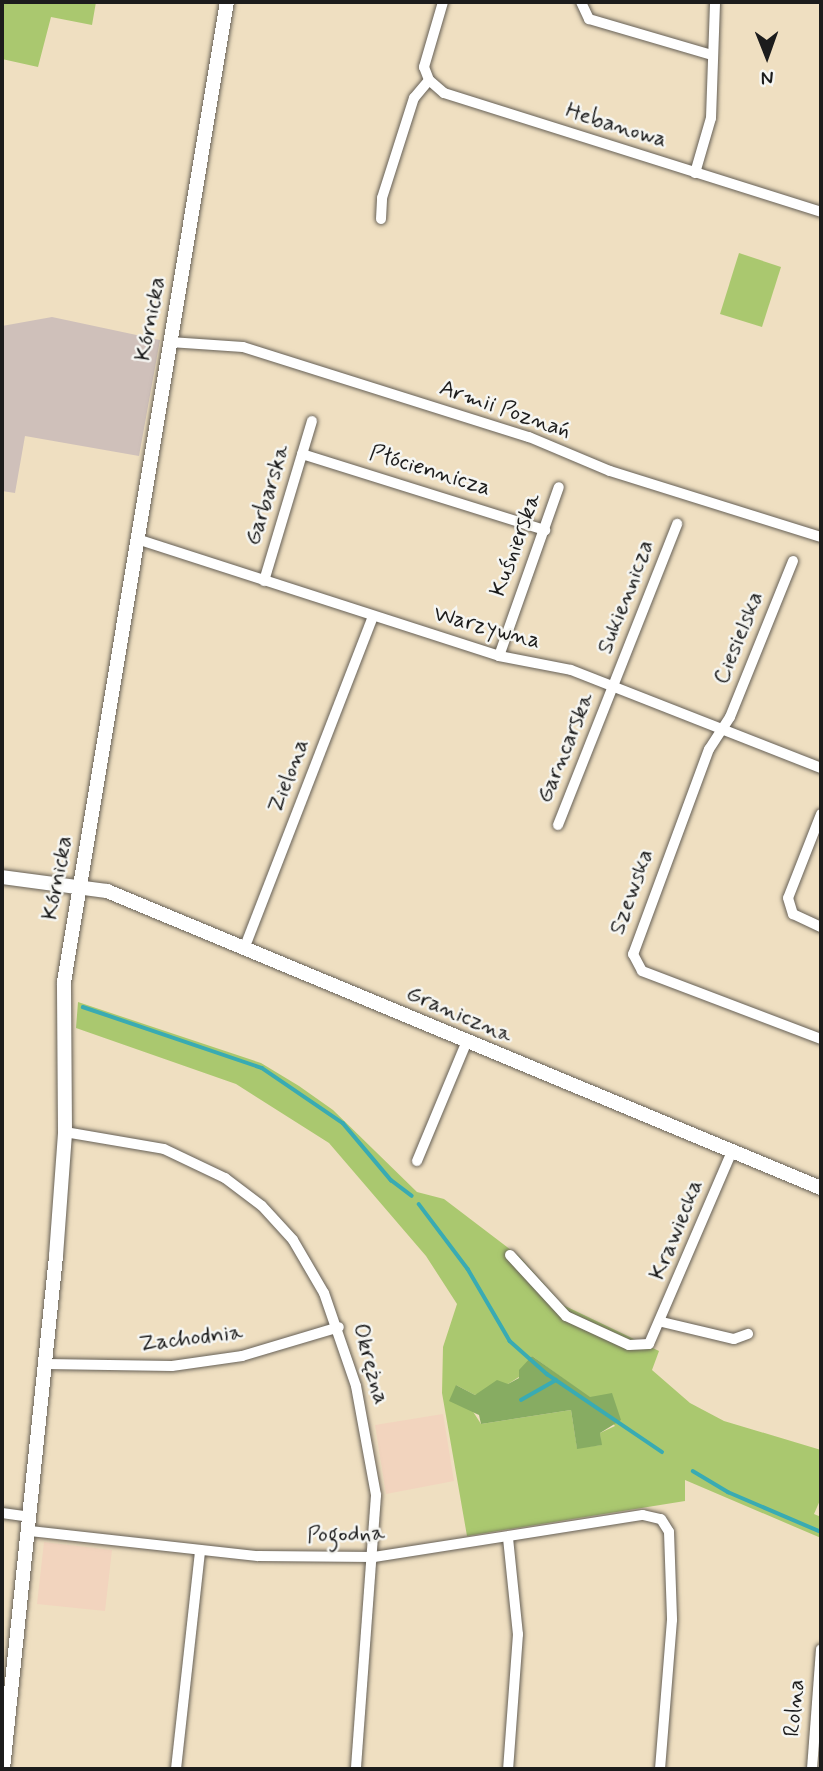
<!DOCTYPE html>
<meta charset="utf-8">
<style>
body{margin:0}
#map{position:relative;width:823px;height:1771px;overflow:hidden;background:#efdfc1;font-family:Mynerve,sans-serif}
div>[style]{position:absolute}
.built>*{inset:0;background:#f2d4be}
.industrial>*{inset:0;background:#cfc0ba}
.green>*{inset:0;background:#aac86f}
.forest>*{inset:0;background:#87ac62}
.stream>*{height:3.5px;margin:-1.75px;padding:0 1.75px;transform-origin:1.75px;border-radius:1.75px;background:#39abb3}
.roads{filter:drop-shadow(0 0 2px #666056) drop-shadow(0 0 2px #666056)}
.minor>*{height:10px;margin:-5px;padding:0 5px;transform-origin:5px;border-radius:5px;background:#fff}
.tertiary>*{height:14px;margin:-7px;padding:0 7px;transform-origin:7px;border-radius:7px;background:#fff}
span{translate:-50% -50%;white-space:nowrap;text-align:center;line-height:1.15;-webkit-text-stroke:5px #f6f6f2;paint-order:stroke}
.street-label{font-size:23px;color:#1c1c1c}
.frame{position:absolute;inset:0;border:4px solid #1c1c1c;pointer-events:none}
.north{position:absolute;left:732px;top:21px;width:70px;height:70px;-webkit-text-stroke:5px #f6f6f2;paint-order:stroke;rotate:179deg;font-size:19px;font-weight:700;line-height:28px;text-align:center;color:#1c1c1c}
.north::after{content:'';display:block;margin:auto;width:24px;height:32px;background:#1c1c1c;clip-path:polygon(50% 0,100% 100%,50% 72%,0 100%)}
</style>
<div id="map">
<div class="built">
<i style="clip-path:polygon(443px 1414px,454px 1481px,386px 1494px,375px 1425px)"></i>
<i style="clip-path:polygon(44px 1542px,112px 1550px,105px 1611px,37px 1604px)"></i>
</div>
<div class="industrial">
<i style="clip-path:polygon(52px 317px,160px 340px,139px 456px,25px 436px,15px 493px,2px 491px,2px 326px)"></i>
</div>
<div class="green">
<i style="clip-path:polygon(2px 2px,96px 2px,92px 25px,51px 17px,38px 67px,2px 59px)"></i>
<i style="clip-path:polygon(739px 253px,781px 267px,762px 327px,720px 314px)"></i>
<i style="clip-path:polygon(evenodd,78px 1002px,261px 1063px,299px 1086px,333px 1110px,417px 1192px,444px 1199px,519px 1256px,563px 1305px,659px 1351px,652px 1370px,690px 1403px,724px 1421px,821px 1450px,821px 1498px,814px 1514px,821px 1517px,821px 1538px,685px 1480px,685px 1501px,467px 1536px,442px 1393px,443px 1347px,457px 1304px,426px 1256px,329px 1143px,236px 1084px,76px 1028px,78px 1002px,532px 1356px,590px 1398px,615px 1426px,600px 1433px,601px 1445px,577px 1448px,571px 1410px,481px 1424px,456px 1385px,475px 1395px,508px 1384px,519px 1377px,532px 1356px)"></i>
</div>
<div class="forest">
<i style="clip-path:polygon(532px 1356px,590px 1397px,612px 1393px,621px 1420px,600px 1433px,602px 1445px,577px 1449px,571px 1410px,481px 1424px,479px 1415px,449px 1401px,456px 1385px,475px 1395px,497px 1380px,508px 1384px,519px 1378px,519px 1370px)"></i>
</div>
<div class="stream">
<i style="left:83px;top:1007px;width:189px;rotate:18.8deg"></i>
<i style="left:262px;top:1068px;width:98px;rotate:34.2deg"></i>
<i style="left:343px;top:1123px;width:75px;rotate:49.9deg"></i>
<i style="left:391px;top:1180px;width:26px;rotate:37deg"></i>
<i style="left:419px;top:1204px;width:81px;rotate:53deg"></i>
<i style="left:468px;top:1269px;width:83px;rotate:59.7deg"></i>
<i style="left:510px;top:1341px;width:50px;rotate:41.7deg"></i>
<i style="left:547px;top:1374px;width:139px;rotate:34.1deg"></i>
<i style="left:521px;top:1400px;width:40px;rotate:-29.7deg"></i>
<i style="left:693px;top:1471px;width:41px;rotate:31deg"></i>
<i style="left:728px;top:1492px;width:99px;rotate:23.2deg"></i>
</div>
<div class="roads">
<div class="minor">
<i style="left:443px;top:2px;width:68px;rotate:106.3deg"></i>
<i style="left:424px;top:67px;width:14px;rotate:69deg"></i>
<i style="left:429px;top:80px;width:20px;rotate:41deg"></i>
<i style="left:444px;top:93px;width:395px;rotate:17.5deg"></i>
<i style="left:581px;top:2px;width:19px;rotate:65deg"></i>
<i style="left:589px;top:19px;width:128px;rotate:16.3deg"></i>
<i style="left:695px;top:173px;width:57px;rotate:-73.8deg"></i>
<i style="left:711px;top:118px;width:116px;rotate:-88deg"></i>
<i style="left:381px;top:219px;width:21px;rotate:-87deg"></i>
<i style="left:382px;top:198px;width:105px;rotate:-72.3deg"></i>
<i style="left:414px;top:98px;width:23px;rotate:-50deg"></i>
<i style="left:170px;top:342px;width:73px;rotate:3.9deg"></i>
<i style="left:243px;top:347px;width:300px;rotate:17.5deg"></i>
<i style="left:529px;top:437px;width:88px;rotate:22.8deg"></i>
<i style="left:610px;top:471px;width:221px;rotate:17.4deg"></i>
<i style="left:302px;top:454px;width:255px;rotate:17.4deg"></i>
<i style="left:137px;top:539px;width:380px;rotate:17.9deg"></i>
<i style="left:499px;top:656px;width:73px;rotate:11deg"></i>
<i style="left:571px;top:670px;width:269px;rotate:21.4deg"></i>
<i style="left:793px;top:561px;width:168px;rotate:112deg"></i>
<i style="left:730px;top:717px;width:38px;rotate:123deg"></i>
<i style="left:709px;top:749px;width:219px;rotate:110.3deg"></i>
<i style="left:633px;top:954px;width:19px;rotate:62deg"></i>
<i style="left:642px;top:971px;width:191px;rotate:20.8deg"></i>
<i style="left:264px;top:581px;width:167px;rotate:-73.3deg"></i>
<i style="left:499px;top:656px;width:179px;rotate:-70.5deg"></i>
<i style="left:821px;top:814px;width:90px;rotate:111.4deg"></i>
<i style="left:788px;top:898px;width:17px;rotate:73deg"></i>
<i style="left:793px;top:914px;width:31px;rotate:25deg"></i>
<i style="left:558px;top:825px;width:324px;rotate:-68.4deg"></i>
<i style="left:244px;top:949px;width:356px;rotate:-68.8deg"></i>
<i style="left:65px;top:1132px;width:100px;rotate:9.7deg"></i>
<i style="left:164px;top:1149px;width:68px;rotate:25.4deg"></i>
<i style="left:225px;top:1178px;width:46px;rotate:37.1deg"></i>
<i style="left:262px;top:1206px;width:46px;rotate:47.6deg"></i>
<i style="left:293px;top:1240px;width:61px;rotate:59.7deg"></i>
<i style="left:324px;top:1293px;width:98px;rotate:71deg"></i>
<i style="left:356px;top:1386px;width:111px;rotate:79.6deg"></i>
<i style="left:376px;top:1495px;width:275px;rotate:94.2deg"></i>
<i style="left:417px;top:1161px;width:128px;rotate:-67.4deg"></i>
<i style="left:510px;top:1255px;width:83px;rotate:47.4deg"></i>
<i style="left:566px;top:1316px;width:69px;rotate:24.7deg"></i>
<i style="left:629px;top:1345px;width:20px;rotate:-3deg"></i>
<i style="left:649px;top:1344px;width:207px;rotate:-66.7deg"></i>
<i style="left:662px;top:1322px;width:74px;rotate:13.3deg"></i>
<i style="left:734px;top:1339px;width:15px;rotate:-20deg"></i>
<i style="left:46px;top:1364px;width:126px;rotate:0.9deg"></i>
<i style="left:172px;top:1366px;width:71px;rotate:-8.1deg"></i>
<i style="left:242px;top:1356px;width:101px;rotate:-16.6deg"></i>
<i style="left:2px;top:1513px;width:29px;rotate:8deg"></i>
<i style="left:30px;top:1531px;width:229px;rotate:6.3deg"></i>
<i style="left:258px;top:1556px;width:116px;rotate:0.5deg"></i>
<i style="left:374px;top:1557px;width:272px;rotate:-8.9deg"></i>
<i style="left:643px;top:1515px;width:18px;rotate:13deg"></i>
<i style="left:661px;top:1519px;width:15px;rotate:58deg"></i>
<i style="left:669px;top:1532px;width:88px;rotate:88deg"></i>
<i style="left:672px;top:1620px;width:149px;rotate:94.6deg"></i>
<i style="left:508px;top:1538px;width:97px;rotate:84.1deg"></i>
<i style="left:518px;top:1634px;width:135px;rotate:94.2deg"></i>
<i style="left:176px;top:1769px;width:220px;rotate:-83.7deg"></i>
<i style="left:812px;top:1769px;width:120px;rotate:-85.7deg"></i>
</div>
<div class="tertiary">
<i style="left:2px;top:877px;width:106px;rotate:7.6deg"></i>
<i style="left:107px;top:891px;width:773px;rotate:22.59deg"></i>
<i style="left:3px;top:1769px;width:516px;rotate:-84.1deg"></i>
<i style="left:56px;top:1256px;width:124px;rotate:-85.8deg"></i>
<i style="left:65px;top:1132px;width:150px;rotate:-90.4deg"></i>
<i style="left:64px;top:982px;width:993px;rotate:-80.56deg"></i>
</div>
</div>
<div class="street-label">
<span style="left:616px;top:126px;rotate:17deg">Hebanowa</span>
<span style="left:151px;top:319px;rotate:-80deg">Kórnicka</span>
<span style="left:505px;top:410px;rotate:19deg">Armii Poznań</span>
<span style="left:430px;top:471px;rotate:17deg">Płóciennicza</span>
<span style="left:268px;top:495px;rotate:-73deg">Garbarska</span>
<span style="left:516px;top:545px;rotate:-70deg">Kuśnierska</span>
<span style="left:626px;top:597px;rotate:-69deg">Sukiennicza</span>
<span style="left:487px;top:628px;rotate:15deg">Warzywna</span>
<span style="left:739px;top:638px;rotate:-68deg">Ciesielska</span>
<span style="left:566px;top:748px;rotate:-68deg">Garncarska</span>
<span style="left:289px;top:776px;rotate:-69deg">Zielona</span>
<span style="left:58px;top:878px;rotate:-80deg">Kórnicka</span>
<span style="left:632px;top:892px;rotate:-70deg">Szewska</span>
<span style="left:459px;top:1015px;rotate:23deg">Graniczna</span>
<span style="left:677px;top:1230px;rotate:-68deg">Krawiecka</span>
<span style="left:191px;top:1339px;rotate:-7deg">Zachodnia</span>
<span style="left:370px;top:1364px;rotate:74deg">Okrężna</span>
<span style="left:346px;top:1535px;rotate:-2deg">Pogodna</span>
<span style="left:795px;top:1708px;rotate:-85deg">Rolna</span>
</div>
<div class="frame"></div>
<div class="north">N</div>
</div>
